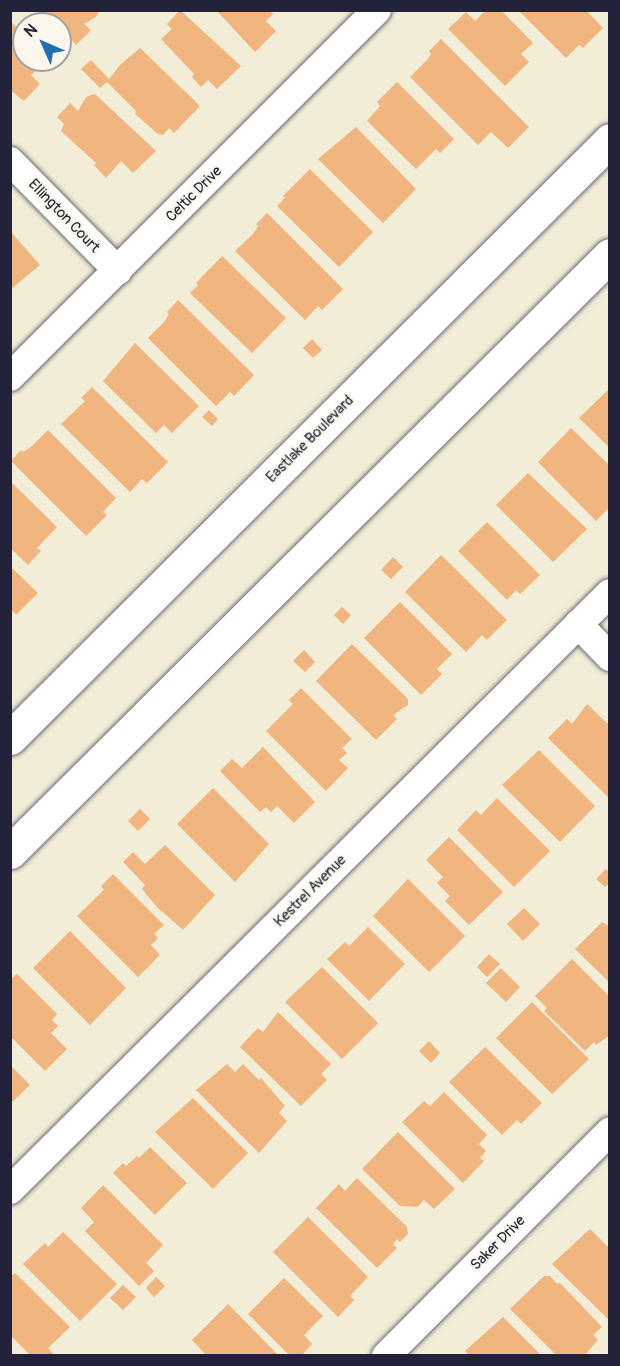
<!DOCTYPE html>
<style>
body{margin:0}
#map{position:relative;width:620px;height:1366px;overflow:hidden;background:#f2edd7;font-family:Pangolin,sans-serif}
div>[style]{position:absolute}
.building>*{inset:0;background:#f1b67f}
.roads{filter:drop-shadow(0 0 2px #6b6972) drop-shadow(0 0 2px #6b6972)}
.minor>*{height:28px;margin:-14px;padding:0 14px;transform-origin:14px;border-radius:14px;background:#fff}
.secondary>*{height:33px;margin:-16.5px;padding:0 16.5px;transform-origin:16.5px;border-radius:16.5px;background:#fff}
span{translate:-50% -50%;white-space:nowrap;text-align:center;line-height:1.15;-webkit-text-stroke:5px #fbf7ec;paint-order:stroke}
.street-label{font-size:15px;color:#22223b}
.frame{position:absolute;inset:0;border:12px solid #22223b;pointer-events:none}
.north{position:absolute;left:12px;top:12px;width:60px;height:60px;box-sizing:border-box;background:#fbf7ec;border:2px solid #a4a2a5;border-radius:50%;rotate:315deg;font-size:16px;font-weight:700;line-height:24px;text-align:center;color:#22223b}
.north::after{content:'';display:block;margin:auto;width:21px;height:27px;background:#1f6fb2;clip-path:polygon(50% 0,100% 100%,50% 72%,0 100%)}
</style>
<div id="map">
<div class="building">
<i style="clip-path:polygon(36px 10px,100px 10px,96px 17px,84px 24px,91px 30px,76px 45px,70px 38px,67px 41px,61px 40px,60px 24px,49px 24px)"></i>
<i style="clip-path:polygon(180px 10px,241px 66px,217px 89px,208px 80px,201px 87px,192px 77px,194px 74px,161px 39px,172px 29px,167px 24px)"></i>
<i style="clip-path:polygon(216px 10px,269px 10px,273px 14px,266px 21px,276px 31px,255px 52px)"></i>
<i style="clip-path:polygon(486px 10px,501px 10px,533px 43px,521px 54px,529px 62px,505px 86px,448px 29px,466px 12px,475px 21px)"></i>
<i style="clip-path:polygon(518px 10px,586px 10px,603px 28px,583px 48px,579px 45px,566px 58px)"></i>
<i style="clip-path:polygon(10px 21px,24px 34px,24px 60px,48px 60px,31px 75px,40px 84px,24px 101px,10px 90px)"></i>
<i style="clip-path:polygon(441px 39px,529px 127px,508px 148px,491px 132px,478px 145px,410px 77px,427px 60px,431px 54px,429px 51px)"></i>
<i style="clip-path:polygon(140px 48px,200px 106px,174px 133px,169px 128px,163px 135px,158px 134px,135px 114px,136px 111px,107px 82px,100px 88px,81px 69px,91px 60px,109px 79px,120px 65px)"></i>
<i style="clip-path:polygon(397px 82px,454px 139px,440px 153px,436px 149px,416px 169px,367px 121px,380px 106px,377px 102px)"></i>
<i style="clip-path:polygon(95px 94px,156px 151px,133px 173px,121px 161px,106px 178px,94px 165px,96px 163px,61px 131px,64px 124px,57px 117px,70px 103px,78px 111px,86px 97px)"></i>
<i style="clip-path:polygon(356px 127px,416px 189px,383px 223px,318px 159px)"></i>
<i style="clip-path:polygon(310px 169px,373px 232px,339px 267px,277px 206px,285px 198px,283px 196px)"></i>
<i style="clip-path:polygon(267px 213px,343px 289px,322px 310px,318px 306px,305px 320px,235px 251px,253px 234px,258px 226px,256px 224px)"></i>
<i style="clip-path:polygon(12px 233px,40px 265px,10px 290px,10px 234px)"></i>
<i style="clip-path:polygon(222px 256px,286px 318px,252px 353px,190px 293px,198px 285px,196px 283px)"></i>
<i style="clip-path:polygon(178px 300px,254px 375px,234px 396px,230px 392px,216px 406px,148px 338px,165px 321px,169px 314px,167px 312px)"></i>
<i style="clip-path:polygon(312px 339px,322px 350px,313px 358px,303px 348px)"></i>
<i style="clip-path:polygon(135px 343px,199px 406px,172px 433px,164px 425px,156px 433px,103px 381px)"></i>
<i style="clip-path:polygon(92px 387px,168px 462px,147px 483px,142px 479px,130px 492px,61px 424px,85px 401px,81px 398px)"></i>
<i style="clip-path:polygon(610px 388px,610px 448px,579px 418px)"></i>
<i style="clip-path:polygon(209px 410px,218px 419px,212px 426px,202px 417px)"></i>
<i style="clip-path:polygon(571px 428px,610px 466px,610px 507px,596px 521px,538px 462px)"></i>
<i style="clip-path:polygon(48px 430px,116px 498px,103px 512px,107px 515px,86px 536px,11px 461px,21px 450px,23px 452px,31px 447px)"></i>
<i style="clip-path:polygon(528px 473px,587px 529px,553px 562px,496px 505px)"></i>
<i style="clip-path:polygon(10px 481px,57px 527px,37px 548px,41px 551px,28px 565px,10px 548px)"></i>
<i style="clip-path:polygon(487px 522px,540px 575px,520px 594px,516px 590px,507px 600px,458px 551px)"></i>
<i style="clip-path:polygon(441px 555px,507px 620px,487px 640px,482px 635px,466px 652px,405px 592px)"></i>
<i style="clip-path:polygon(393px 557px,403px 567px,391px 579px,381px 570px)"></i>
<i style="clip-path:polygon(10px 566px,38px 593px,16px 615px,13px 611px,10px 614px)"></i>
<i style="clip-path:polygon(400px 602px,452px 654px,437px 669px,442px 674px,421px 695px,364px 638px)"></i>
<i style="clip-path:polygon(342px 607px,351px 615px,343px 624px,334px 615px)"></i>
<i style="clip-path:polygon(352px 644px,408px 699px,408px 705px,393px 715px,397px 719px,376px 740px,316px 681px)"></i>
<i style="clip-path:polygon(304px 650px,315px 662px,305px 672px,293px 661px)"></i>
<i style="clip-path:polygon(301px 688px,352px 739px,342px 748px,347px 753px,339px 760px,348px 768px,326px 791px,266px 731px,293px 704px,289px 700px)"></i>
<i style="clip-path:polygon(587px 704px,610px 726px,610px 799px,548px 738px,567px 719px,572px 724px)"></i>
<i style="clip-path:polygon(263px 747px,315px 802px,294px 823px,277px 806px,271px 812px,266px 807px,260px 812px,220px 771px,232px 759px,242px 768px)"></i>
<i style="clip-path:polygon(539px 750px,595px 806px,560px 842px,502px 785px)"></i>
<i style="clip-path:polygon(213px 788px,269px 844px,235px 882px,177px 824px)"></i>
<i style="clip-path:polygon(497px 798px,550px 851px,514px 887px,457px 830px,476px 810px,481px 815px)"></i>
<i style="clip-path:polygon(140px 809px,150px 819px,138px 831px,128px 821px)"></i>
<i style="clip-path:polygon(449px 837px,503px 892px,469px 925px,445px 901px,450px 896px,437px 883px,443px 877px,426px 860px)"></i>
<i style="clip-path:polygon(165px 845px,215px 895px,183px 930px,157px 907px,142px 889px,145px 885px,123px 862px,133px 852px,145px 864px)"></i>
<i style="clip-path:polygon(606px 869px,610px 873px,610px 883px,605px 887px,596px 879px)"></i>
<i style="clip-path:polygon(113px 874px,164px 925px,154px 934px,158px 938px,151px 945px,160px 955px,138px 977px,77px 916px,104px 890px,101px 886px)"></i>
<i style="clip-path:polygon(408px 879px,465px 936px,429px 972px,373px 916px)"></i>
<i style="clip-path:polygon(524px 908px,540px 924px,523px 941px,507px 924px)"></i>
<i style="clip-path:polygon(602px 922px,610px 927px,610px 983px,575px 949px)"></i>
<i style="clip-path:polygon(368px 927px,405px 964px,369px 1001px,327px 959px,345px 942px,349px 946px)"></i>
<i style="clip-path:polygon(70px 931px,126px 988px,90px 1025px,33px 968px)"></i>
<i style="clip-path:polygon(489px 954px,500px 964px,487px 977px,477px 967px)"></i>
<i style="clip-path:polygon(572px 959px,610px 997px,610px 1035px,596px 1045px,594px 1042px,585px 1051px,544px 1011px,547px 1008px,535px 996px)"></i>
<i style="clip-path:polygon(322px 967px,378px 1023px,342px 1059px,285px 1002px)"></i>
<i style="clip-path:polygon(501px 968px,520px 987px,506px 1002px,486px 983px)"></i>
<i style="clip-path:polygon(17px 974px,57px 1014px,52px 1020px,58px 1026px,51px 1033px,67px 1049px,45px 1071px,10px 1036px,10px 980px)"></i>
<i style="clip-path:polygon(532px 1002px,589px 1059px,552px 1094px,496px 1038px)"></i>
<i style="clip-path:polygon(278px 1012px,331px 1064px,321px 1074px,327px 1080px,301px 1106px,240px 1047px,258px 1028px,263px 1032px)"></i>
<i style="clip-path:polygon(429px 1041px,440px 1053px,431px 1063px,419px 1051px)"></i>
<i style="clip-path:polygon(485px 1047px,542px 1103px,521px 1124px,517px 1120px,502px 1135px,449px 1082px)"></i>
<i style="clip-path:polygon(227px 1064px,235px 1072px,243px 1064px,259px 1080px,261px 1078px,285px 1106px,279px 1113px,287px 1121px,259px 1153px,196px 1090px)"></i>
<i style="clip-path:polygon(10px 1065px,30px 1085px,10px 1104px)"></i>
<i style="clip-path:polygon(444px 1092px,487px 1135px,479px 1144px,486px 1151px,480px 1158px,484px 1161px,463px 1183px,402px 1122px,424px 1101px,430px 1106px)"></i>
<i style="clip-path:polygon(193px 1098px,248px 1153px,213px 1189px,155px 1132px)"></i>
<i style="clip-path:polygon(398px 1132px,455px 1189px,434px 1209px,424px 1200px,417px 1207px,400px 1206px,362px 1169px)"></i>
<i style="clip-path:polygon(150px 1147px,187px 1183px,155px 1215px,113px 1173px,123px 1163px,126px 1166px,137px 1156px,139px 1158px)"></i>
<i style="clip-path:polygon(357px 1178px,407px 1227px,408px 1234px,400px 1242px,397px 1239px,393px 1244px,397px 1248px,377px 1268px,316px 1208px,339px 1184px,345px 1191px)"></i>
<i style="clip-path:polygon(103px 1185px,163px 1245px,146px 1263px,154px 1271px,139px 1286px,85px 1231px,94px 1222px,81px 1208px)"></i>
<i style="clip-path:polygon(308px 1217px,368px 1277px,350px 1296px,354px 1300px,338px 1317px,273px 1252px)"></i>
<i style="clip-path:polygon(590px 1229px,610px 1249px,610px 1321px,552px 1264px)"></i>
<i style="clip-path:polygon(63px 1232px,117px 1284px,80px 1321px,23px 1264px,45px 1243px,48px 1247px)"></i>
<i style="clip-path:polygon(15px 1273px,70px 1327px,48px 1348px,55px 1356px,31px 1356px,10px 1335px,10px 1277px)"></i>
<i style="clip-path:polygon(544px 1276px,550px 1276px,557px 1284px,560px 1283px,602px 1327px,593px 1335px,598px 1340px,584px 1356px,557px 1356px,510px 1309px)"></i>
<i style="clip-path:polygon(156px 1277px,165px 1286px,154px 1297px,146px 1288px)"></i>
<i style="clip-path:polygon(284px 1278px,323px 1316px,304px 1335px,312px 1344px,301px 1356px,290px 1356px,248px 1314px)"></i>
<i style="clip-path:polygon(123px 1285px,136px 1297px,123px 1310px,110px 1298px)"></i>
<i style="clip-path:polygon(228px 1304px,279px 1356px,207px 1356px,192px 1340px)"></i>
<i style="clip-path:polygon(503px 1317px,542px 1356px,470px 1356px,465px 1351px)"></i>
</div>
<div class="roads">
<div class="minor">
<i style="left:10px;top:161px;width:154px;rotate:45.5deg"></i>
<i style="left:10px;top:377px;width:519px;rotate:-45deg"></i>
<i style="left:578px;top:624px;width:46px;rotate:45.9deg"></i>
<i style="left:10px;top:1190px;width:846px;rotate:-44.86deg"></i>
<i style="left:386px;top:1356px;width:317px;rotate:-45.1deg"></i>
</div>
<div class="secondary">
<i style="left:10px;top:738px;width:847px;rotate:-44.9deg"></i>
<i style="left:10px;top:852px;width:846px;rotate:-44.86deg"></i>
</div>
</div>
<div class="street-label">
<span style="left:194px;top:194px;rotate:-45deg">Celtic Drive</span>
<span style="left:64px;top:216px;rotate:46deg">Ellington Court</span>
<span style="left:310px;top:439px;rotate:-45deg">Eastlake Boulevard</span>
<span style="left:310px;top:891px;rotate:-45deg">Kestrel Avenue</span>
<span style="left:498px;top:1243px;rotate:-45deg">Saker Drive</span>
</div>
<div class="frame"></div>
<div class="north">N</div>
</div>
